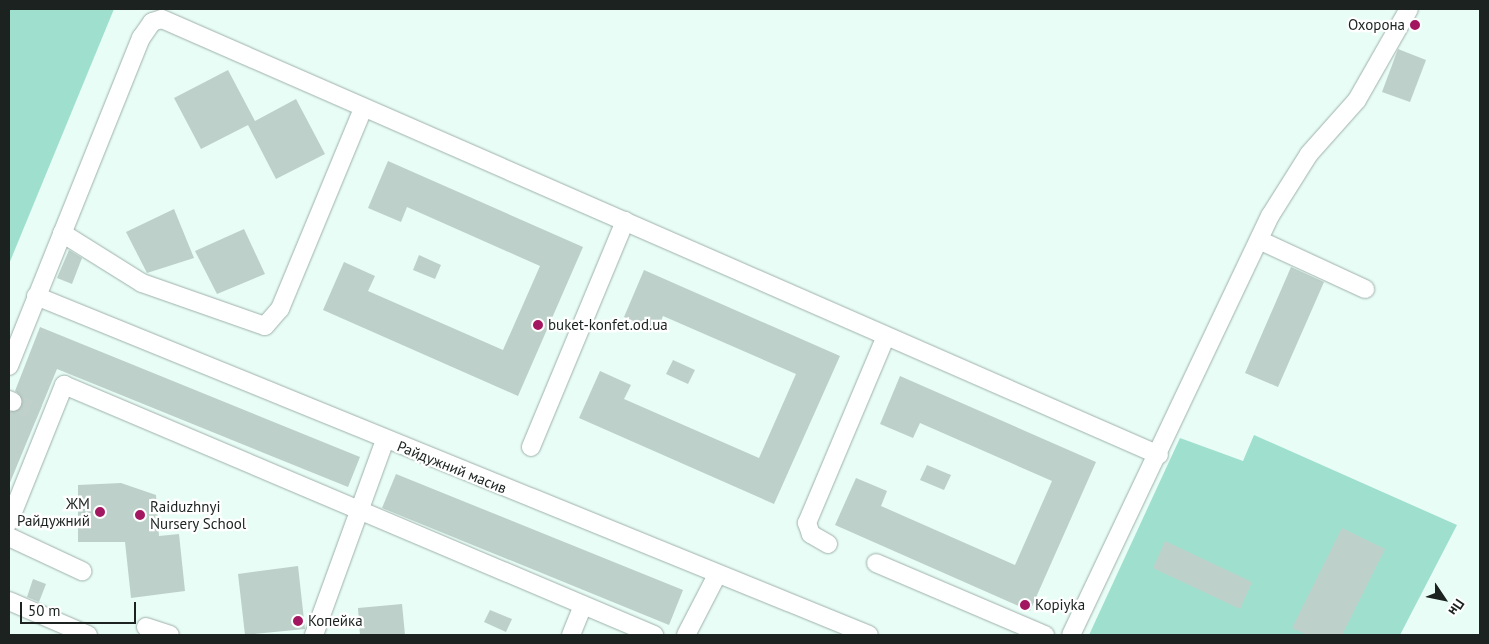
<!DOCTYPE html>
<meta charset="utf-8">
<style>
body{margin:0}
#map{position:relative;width:1489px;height:644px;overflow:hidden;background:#e9fdf7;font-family:"PT Sans",sans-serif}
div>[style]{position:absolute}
.green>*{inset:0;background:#9fdfce}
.building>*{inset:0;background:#bdd0ca}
.minor-tunnel>*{height:18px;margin-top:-9px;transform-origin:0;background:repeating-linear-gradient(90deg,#c0d1cc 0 18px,transparent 0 27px)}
.roads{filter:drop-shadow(0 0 1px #9db0aa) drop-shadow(0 0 1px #9db0aa)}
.minor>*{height:18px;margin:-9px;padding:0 9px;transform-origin:9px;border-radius:9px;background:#fff}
.dots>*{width:14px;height:14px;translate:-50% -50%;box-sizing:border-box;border:2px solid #fff;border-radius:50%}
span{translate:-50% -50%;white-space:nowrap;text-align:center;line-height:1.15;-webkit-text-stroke:4.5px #fff;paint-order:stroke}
.poi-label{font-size:15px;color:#1b2220}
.right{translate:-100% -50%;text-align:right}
.left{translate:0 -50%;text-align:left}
.street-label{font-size:15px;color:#1b2220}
.frame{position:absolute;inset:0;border:10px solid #1b2220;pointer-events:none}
.north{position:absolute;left:1419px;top:574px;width:50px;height:50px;-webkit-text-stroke:4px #fff;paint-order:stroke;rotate:124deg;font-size:14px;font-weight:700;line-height:20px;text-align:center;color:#1b2220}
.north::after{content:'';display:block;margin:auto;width:18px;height:22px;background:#1b2220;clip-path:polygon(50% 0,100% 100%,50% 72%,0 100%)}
.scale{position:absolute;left:20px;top:602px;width:116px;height:22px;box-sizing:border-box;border:2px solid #1b2220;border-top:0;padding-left:6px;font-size:15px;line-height:18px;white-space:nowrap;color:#1b2220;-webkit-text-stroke:4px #fff;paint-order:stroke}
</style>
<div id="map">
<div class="green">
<i style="clip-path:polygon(9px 9px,114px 9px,9px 264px)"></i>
<i style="clip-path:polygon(1254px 435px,1457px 525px,1400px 635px,1089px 635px,1180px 438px,1243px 461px)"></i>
</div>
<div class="building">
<i style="clip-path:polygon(1398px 49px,1426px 60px,1410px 102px,1382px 92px)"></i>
<i style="clip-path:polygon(228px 70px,255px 121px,296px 99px,325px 154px,276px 179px,248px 125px,201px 149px,174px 98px)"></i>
<i style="clip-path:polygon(388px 161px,583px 247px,518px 396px,323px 310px,344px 262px,375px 276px,368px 291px,503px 350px,540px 266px,407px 207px,401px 222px,368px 208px)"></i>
<i style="clip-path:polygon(174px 209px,194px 258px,147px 273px,126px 232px)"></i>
<i style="clip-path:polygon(244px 229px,265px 274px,217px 294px,195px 251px)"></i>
<i style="clip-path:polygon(69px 250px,82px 258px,72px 284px,57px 278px)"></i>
<i style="clip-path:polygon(419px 255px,441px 265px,435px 279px,413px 270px)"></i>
<i style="clip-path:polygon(1291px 267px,1324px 282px,1278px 387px,1245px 373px)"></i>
<i style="clip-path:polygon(644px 270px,840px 356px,774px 504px,579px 418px,600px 371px,631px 385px,624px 399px,759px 458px,796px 374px,663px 316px,657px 331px,624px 317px)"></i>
<i style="clip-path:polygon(40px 327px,360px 457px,348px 487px,57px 369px,9px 485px,9px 412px,23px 406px,22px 397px,15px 391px)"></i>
<i style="clip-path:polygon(673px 360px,695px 370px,688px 384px,666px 374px)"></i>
<i style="clip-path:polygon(900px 376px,1096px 462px,1030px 611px,835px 525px,856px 478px,887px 491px,881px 506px,1015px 565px,1052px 481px,920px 423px,913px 438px,880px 424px)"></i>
<i style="clip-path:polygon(927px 465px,951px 475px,944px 490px,920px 480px)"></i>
<i style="clip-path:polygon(396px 474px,683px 590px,669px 625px,382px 508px)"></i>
<i style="clip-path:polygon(121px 483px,156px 495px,159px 536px,179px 534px,185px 591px,131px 598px,125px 542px,78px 542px,78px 485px)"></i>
<i style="clip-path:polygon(1342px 528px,1385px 549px,1342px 635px,1307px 635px,1292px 628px)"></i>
<i style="clip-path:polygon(1165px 541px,1252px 582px,1240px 609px,1153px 568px)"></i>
<i style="clip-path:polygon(298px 566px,305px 629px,245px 635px,238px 574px)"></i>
<i style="clip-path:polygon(33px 579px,46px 584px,39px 602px,27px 597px)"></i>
<i style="clip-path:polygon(402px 604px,405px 635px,360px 635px,358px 608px)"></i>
<i style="clip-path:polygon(490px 610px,512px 619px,506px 632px,484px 622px)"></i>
</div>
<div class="minor-tunnel">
<i style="left:13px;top:402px;width:28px;rotate:23deg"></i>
</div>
<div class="roads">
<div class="minor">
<i style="left:62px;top:233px;width:94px;rotate:32deg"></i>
<i style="left:142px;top:283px;width:130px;rotate:19.3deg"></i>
<i style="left:265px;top:326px;width:23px;rotate:-49deg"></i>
<i style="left:280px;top:309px;width:217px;rotate:-67.5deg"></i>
<i style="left:1259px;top:240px;width:117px;rotate:24.8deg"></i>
<i style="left:36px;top:296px;width:899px;rotate:22.14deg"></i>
<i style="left:9px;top:366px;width:354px;rotate:-68.1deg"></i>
<i style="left:141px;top:38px;width:19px;rotate:-55deg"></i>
<i style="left:152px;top:22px;width:10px;rotate:-17deg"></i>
<i style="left:162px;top:19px;width:1088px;rotate:23.62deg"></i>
<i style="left:9px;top:400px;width:4px;rotate:27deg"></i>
<i style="left:531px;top:447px;width:245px;rotate:-67.4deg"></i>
<i style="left:9px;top:522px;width:148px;rotate:-68.1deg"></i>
<i style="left:64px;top:385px;width:641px;rotate:22.96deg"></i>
<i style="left:9px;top:537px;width:81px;rotate:25deg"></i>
<i style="left:828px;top:544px;width:20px;rotate:-150deg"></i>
<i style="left:811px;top:534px;width:12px;rotate:-110deg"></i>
<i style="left:807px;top:523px;width:201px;rotate:-67.1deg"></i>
<i style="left:876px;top:563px;width:184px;rotate:23.1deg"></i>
<i style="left:9px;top:601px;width:86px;rotate:23.3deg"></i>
<i style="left:146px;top:627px;width:25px;rotate:18deg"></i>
<i style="left:314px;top:635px;width:208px;rotate:-70deg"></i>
<i style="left:571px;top:635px;width:31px;rotate:-68deg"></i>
<i style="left:686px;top:635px;width:68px;rotate:-62.7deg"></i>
<i style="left:1071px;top:635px;width:464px;rotate:-64.6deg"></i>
<i style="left:1270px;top:216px;width:73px;rotate:-57.8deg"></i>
<i style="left:1309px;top:154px;width:72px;rotate:-48.4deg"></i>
<i style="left:1357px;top:100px;width:105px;rotate:-60.3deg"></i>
</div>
</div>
<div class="dots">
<i style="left:1415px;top:25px;background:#a21760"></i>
<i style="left:538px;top:325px;background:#a21760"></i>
<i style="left:100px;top:512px;background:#a21760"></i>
<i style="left:140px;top:515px;background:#a21760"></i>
<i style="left:1025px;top:605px;background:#a21760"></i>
<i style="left:298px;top:621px;background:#a21760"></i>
</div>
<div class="poi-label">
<span class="right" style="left:1405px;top:25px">Охорона</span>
<span class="left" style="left:548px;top:325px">buket-konfet.od.ua</span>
<span class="right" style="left:90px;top:512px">ЖМ<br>Райдужний</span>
<span class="left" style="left:150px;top:515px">Raiduzhnyi<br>Nursery School</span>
<span class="left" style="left:1035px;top:605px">Kopiyka</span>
<span class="left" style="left:308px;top:621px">Копейка</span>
</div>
<div class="street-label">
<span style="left:452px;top:467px;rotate:22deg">Райдужний масив</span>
</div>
<div class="frame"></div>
<div class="north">Пн</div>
<div class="scale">50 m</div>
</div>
